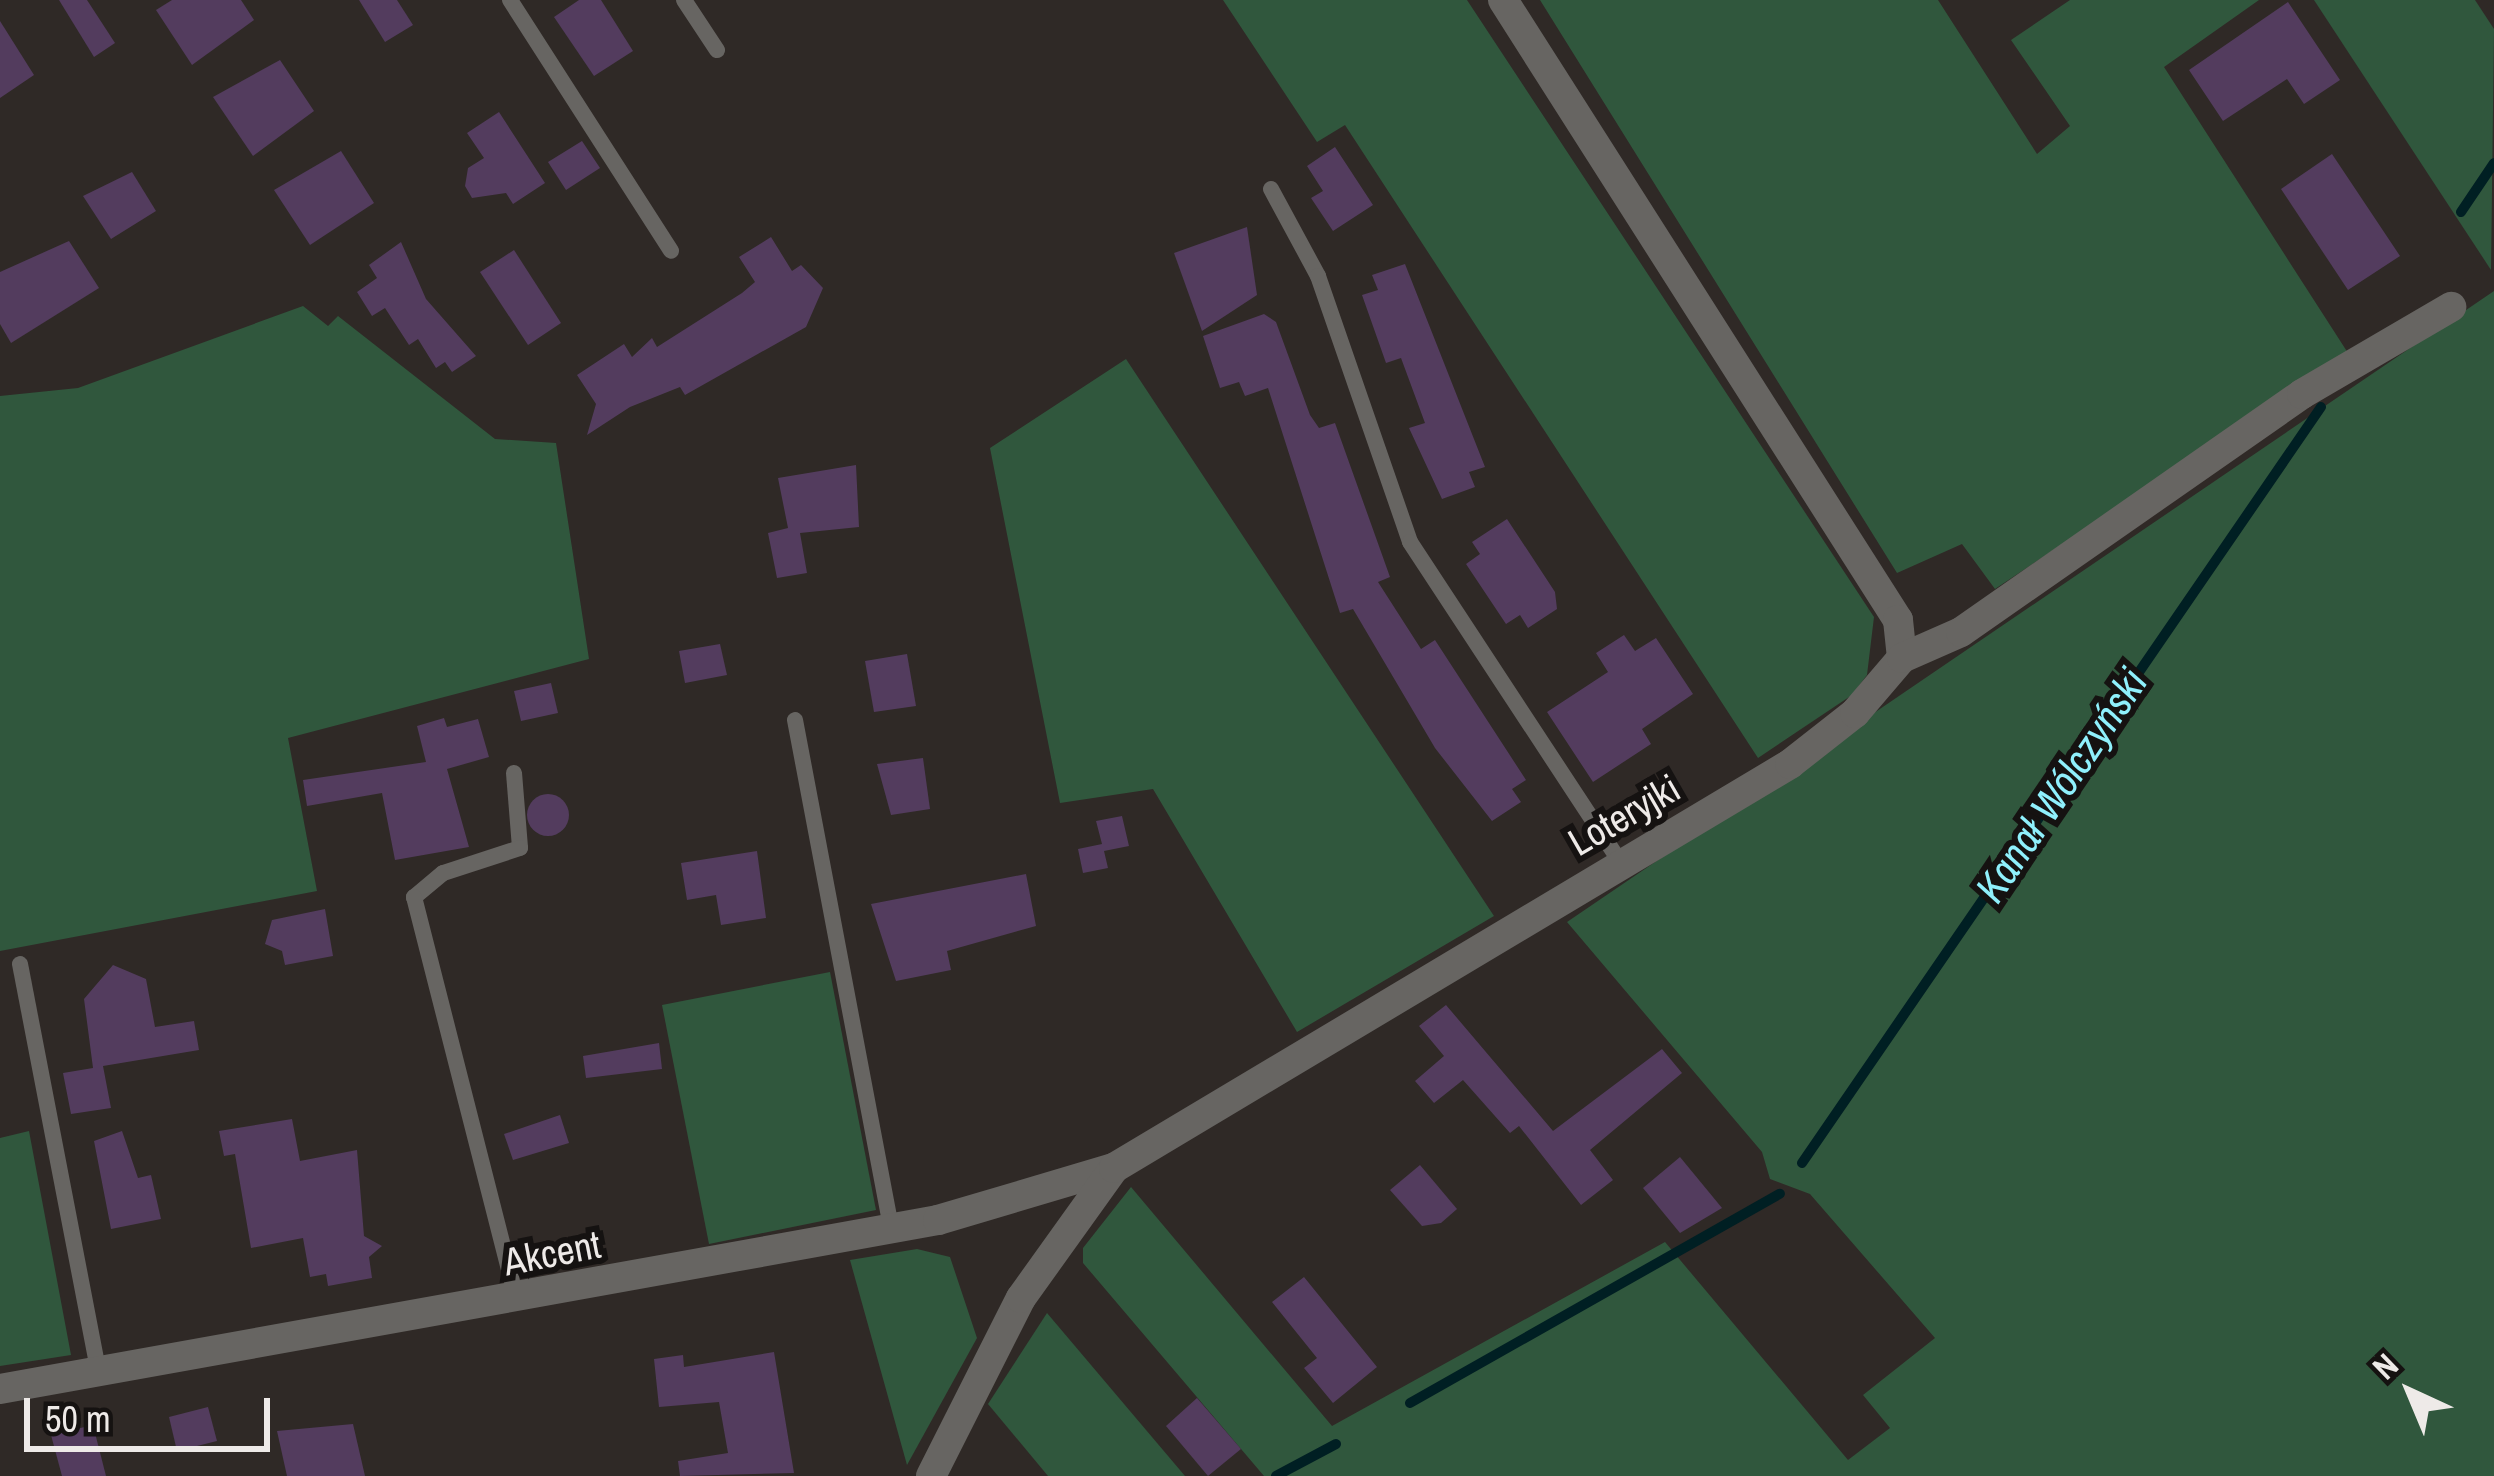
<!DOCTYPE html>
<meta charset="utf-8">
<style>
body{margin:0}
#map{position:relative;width:2494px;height:1476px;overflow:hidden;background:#2f2926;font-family:"Archivo Narrow",sans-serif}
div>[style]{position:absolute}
.green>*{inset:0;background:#30573d}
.stream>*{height:10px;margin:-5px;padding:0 5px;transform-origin:5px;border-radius:5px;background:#001f23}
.building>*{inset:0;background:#533c5e}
.round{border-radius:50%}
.lane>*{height:16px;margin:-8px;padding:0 8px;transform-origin:8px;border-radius:8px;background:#676562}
.street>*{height:30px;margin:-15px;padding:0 15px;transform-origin:15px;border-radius:15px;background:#676562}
span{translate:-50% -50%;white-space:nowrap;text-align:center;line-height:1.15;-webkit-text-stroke:12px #151211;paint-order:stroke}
.street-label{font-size:39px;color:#eeeae8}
.water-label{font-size:42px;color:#8ff0fc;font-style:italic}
.north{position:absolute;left:2350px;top:1332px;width:120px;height:120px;-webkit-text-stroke:9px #151211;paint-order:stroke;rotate:316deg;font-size:33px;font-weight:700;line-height:48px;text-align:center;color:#eeeae8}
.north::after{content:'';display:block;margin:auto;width:42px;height:54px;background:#eeeae8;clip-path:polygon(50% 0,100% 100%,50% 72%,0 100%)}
.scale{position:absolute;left:24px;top:1398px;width:246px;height:54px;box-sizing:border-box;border:6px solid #eeeae8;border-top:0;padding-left:15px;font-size:36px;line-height:42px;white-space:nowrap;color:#eeeae8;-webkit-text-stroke:9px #151211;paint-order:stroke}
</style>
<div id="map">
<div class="green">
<i style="clip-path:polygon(1223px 0,1467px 0,1874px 617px,1867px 675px,1852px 695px,1758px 758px,1345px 125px,1317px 142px)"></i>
<i style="clip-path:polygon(1540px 0,1938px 0,2037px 154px,2070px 126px,2011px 40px,2070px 0,2259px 0,2164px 67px,2348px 353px,1995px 589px,1962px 544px,1897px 573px)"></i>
<i style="clip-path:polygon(2314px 0,2475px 0,2494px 29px,2491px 270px)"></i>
<i style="clip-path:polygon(2494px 291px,2494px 1476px,1264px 1476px,1083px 1263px,1083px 1248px,1131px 1187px,1332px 1426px,1665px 1242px,1848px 1460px,1890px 1428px,1863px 1395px,1935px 1338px,1810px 1194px,1770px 1179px,1762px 1152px,1567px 922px)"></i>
<i style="clip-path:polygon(303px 306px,328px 326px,338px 316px,495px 439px,556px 443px,589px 659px,288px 738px,317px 891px,0 951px,0 396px,78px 388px)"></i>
<i style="clip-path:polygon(1126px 359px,1494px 916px,1297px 1032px,1153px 789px,1060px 803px,990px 448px)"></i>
<i style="clip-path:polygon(830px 972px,876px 1210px,709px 1244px,662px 1005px)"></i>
<i style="clip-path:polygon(29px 1131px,71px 1355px,0 1366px,0 1138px)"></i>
<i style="clip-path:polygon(917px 1249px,950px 1257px,977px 1338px,907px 1465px,850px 1260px)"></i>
<i style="clip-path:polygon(1047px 1313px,1185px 1476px,1048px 1476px,988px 1404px)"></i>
</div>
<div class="stream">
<i style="left:2461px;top:212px;width:59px;rotate:-56deg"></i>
<i style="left:1802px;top:1163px;width:917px;rotate:-55.53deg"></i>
<i style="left:1410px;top:1403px;width:425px;rotate:-29.5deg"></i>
<i style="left:1276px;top:1476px;width:68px;rotate:-28.1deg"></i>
</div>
<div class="building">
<i style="clip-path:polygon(59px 0,87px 0,115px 43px,94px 57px)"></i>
<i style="clip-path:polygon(172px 0,241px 0,254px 20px,192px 65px,156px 10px)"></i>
<i style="clip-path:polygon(359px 0,397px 0,413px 25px,385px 42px)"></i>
<i style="clip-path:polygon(579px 0,601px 0,633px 51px,594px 76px,554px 17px)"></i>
<i style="clip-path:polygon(2288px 2px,2340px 80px,2304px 104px,2287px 79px,2223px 121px,2189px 70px)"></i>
<i style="clip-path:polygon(0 21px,34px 75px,0 98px)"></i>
<i style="clip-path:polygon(280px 60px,314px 111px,253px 156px,213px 97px)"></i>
<i style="clip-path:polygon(499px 112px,545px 183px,513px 204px,506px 193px,472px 198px,465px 186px,468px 168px,484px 158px,467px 133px)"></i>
<i style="clip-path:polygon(582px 141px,600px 168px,566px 190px,548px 162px)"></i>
<i style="clip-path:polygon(1335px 147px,1373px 205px,1333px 231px,1311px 198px,1323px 191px,1307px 166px)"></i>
<i style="clip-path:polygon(341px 151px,374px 203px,310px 245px,274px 190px)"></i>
<i style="clip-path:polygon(2332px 154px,2400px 256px,2348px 290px,2281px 189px)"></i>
<i style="clip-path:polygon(132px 172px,156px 211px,111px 239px,83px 196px)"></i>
<i style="clip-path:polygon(1247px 227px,1257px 295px,1202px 331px,1174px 253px)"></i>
<i style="clip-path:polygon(771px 237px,792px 271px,801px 265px,823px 288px,806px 327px,685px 395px,680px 387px,630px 407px,587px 435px,596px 404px,577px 375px,624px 344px,632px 357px,652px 338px,657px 347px,742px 293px,755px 282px,739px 257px)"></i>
<i style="clip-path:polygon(69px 241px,99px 288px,11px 343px,0 324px,0 272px)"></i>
<i style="clip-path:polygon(401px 242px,426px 299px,476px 356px,452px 372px,445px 362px,436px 368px,418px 339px,409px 345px,385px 308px,372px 316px,357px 292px,377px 278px,369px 265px)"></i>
<i style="clip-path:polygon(514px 250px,561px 323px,528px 345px,480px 272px)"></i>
<i style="clip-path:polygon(1405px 264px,1485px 467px,1469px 472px,1475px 487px,1442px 499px,1409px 428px,1425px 423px,1401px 358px,1386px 363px,1362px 295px,1378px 290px,1372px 275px)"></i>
<i style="clip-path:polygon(1264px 314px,1276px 322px,1310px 415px,1319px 428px,1335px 423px,1390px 577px,1378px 582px,1421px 649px,1435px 640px,1526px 780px,1512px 789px,1521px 802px,1492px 821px,1435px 748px,1353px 609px,1340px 613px,1268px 388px,1245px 396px,1239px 382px,1220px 388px,1203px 336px)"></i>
<i style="clip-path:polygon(856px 465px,859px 527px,800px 533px,807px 573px,777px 578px,768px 533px,788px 528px,778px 478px)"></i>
<i style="clip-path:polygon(1507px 519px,1555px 592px,1557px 609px,1528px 628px,1520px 615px,1506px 624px,1466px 564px,1480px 554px,1472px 542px)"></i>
<i style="clip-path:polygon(1624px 635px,1635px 651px,1656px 638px,1693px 694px,1642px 729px,1651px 744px,1593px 782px,1547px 712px,1608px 672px,1596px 653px)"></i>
<i style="clip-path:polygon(720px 644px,727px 675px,685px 683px,679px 651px)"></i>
<i style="clip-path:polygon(907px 654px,916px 706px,874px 712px,865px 661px)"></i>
<i style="clip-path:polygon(551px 683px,558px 713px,521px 721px,514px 691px)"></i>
<i style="clip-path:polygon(444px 718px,447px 727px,478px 719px,489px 757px,447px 769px,469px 847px,395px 860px,382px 793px,307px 806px,303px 780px,426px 762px,417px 726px)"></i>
<i style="clip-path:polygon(923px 758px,930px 809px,891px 815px,877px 764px)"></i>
<i class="round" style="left:527px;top:794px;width:42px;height:42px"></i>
<i style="clip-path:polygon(1122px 816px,1129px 846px,1104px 851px,1108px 868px,1083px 873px,1078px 849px,1102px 844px,1096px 821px)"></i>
<i style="clip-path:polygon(757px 851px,766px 918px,721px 925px,716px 895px,687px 900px,681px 863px)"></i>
<i style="clip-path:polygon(1026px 874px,1036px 926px,947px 951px,951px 970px,896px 981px,871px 904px)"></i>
<i style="clip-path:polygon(325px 909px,333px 956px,285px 965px,282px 951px,265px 944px,272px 920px)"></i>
<i style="clip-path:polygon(113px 965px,146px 979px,155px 1027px,194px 1021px,199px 1050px,103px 1066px,111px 1108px,71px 1114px,63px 1073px,93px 1068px,84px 999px)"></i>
<i style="clip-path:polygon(1446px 1005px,1553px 1131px,1662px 1049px,1682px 1073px,1590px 1150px,1613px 1180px,1581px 1205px,1519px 1126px,1510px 1133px,1463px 1080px,1434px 1103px,1415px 1081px,1444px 1056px,1419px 1026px)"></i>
<i style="clip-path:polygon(659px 1043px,662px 1069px,586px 1078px,583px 1056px)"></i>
<i style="clip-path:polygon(560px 1115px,569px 1143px,513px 1160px,504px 1134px)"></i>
<i style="clip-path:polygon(292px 1119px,300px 1161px,357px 1150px,364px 1236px,382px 1246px,369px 1257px,372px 1278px,328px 1286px,326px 1274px,310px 1277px,303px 1238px,251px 1248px,235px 1154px,224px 1156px,219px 1131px)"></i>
<i style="clip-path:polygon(122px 1131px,138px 1178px,151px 1175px,161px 1219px,111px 1229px,94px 1141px)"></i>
<i style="clip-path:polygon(1680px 1157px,1722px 1208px,1680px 1233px,1643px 1188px)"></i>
<i style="clip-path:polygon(1420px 1165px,1457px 1209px,1441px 1223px,1422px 1226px,1390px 1190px)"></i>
<i style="clip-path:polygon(1304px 1277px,1377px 1367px,1333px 1403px,1304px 1368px,1317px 1358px,1272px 1302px)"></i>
<i style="clip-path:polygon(774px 1352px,794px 1473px,680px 1476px,678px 1461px,728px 1453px,719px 1402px,659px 1407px,654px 1359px,683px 1355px,684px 1367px)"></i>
<i style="clip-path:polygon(1197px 1398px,1241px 1449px,1208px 1476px,1166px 1426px)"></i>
<i style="clip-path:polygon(208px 1407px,217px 1441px,177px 1451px,169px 1417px)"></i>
<i style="clip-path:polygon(353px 1424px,365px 1476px,287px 1476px,277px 1431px)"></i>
<i style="clip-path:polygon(93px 1425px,106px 1476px,62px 1476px,51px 1435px)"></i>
</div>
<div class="lane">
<i style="left:510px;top:0;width:298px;rotate:57.3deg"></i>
<i style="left:684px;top:0;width:60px;rotate:56.6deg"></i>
<i style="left:1271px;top:189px;width:99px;rotate:61.6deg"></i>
<i style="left:1318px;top:276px;width:281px;rotate:70.9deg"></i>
<i style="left:1410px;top:542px;width:383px;rotate:56.7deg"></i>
<i style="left:795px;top:720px;width:516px;rotate:79.28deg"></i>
<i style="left:514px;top:773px;width:75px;rotate:85.4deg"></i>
<i style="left:520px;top:848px;width:81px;rotate:162deg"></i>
<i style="left:443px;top:873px;width:38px;rotate:140deg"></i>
<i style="left:414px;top:897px;width:414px;rotate:75.7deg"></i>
<i style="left:20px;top:964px;width:418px;rotate:79.1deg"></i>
</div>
<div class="street">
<i style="left:1503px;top:0;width:735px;rotate:57.5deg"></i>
<i style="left:1898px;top:620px;width:38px;rotate:84deg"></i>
<i style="left:0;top:1389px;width:953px;rotate:-10.21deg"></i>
<i style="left:938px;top:1220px;width:184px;rotate:-16.5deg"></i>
<i style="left:931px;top:1476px;width:199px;rotate:-63.2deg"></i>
<i style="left:1021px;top:1298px;width:160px;rotate:-54.4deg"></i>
<i style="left:1114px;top:1168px;width:788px;rotate:-30.86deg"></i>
<i style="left:1790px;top:764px;width:83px;rotate:-38.1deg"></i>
<i style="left:1855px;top:713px;width:72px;rotate:-49.5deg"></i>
<i style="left:1902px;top:658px;width:64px;rotate:-23.8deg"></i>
<i style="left:1961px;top:632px;width:416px;rotate:-34.9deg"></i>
<i style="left:2302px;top:394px;width:173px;rotate:-30.3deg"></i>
</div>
<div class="street-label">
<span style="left:1624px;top:815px;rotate:-30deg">Loteryjki</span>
<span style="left:552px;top:1253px;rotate:-11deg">Akcent</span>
</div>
<div class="water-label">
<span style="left:2061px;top:785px;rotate:-56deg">Kanał Wólczyński</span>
</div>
<div class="north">N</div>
<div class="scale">50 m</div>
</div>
